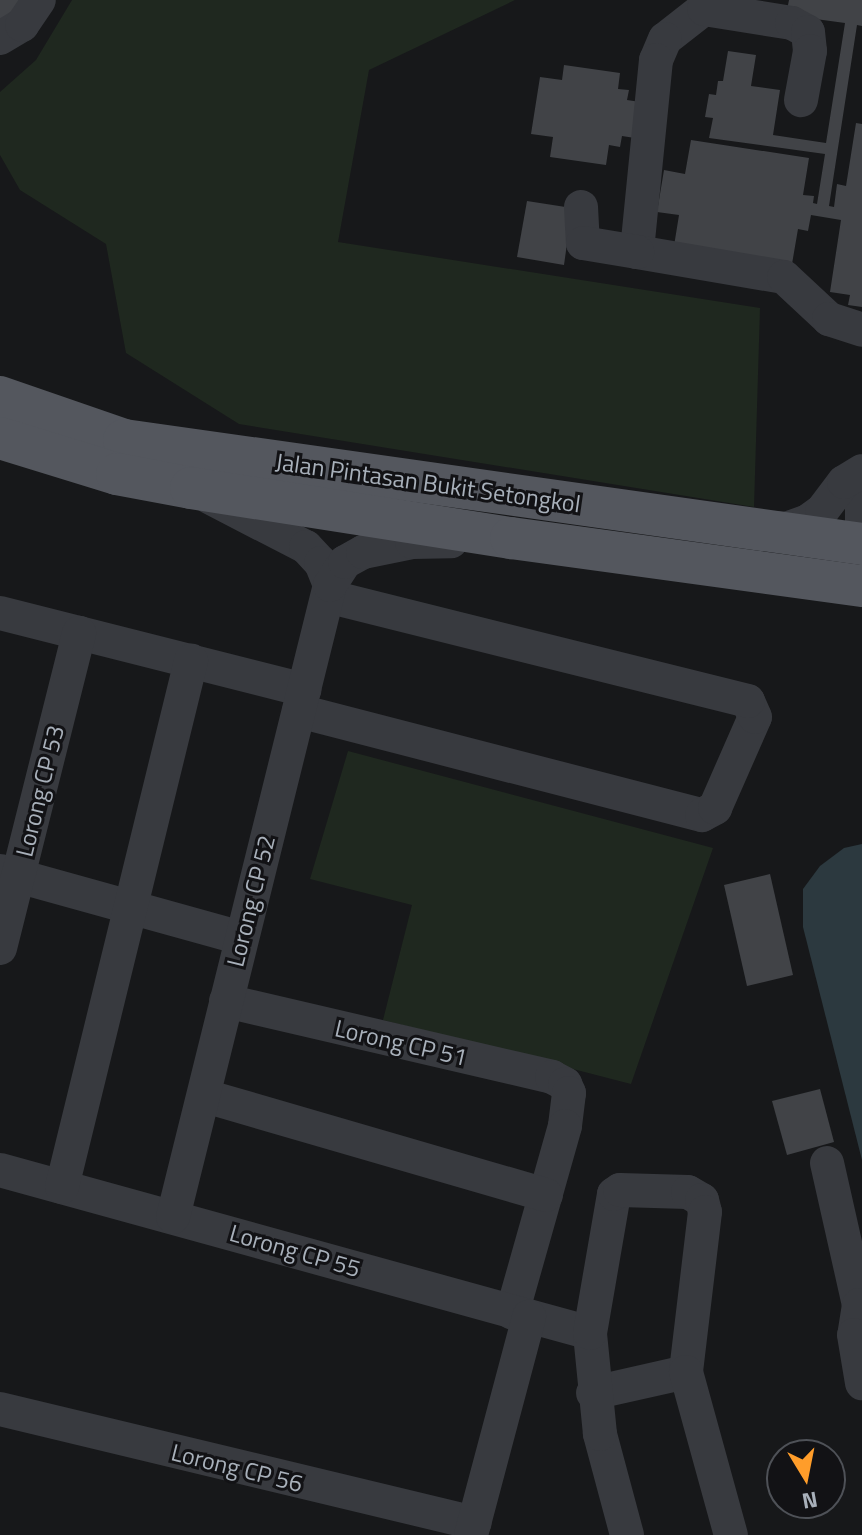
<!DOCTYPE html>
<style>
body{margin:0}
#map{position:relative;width:862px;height:1535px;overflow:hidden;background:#17181a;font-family:"Titillium Web",sans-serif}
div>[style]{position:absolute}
.green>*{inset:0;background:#1f281f}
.water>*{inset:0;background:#2c393f}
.building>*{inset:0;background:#414347}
.minor>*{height:34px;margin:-17px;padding:0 17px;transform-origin:17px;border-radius:17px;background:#383a3f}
.major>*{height:42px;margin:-21px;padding:0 21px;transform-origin:21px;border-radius:21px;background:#54575e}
span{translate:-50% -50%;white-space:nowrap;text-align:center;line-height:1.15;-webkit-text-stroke:6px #121215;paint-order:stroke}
.street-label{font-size:24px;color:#a8b0ba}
.north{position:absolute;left:766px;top:1439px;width:80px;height:80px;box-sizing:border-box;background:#121215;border:2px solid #4e5157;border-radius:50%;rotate:170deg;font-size:22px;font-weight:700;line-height:32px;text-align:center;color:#a8b0ba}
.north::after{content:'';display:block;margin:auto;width:28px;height:36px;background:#ff9d2a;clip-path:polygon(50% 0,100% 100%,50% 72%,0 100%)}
</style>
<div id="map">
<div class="green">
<i style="clip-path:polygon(72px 0,515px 0,369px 70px,338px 242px,760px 308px,754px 507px,239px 424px,126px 353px,106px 244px,20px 190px,0 155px,0 92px,36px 60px)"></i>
<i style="clip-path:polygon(348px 751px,713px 848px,631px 1084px,383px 1020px,412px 905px,310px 879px)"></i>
</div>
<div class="water">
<i style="clip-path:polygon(862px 844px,862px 1160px,803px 927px,803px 889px,820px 866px,844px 848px)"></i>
</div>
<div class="building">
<i style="clip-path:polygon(0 0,26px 0,0 21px)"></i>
<i style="clip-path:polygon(789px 0,862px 0,862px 26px,857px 25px,829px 206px,834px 207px,837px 184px,846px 186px,856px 123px,862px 124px,862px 307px,848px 305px,850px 295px,830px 292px,841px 220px,811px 215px,808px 231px,798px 229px,792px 264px,674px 246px,679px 215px,657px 212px,664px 170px,685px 174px,691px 140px,809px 158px,803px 195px,814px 196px,813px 203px,817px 204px,825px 154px,709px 138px,713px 118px,705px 117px,709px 94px,716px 95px,718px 81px,723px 81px,728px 51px,756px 55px,751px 86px,780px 90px,773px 135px,826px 143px,845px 23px,786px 15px)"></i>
<i style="clip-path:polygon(564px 65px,620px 73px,618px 89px,629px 90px,627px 100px,640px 102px,635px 138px,622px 136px,620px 147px,609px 145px,606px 165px,550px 157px,553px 137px,531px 134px,540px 77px,562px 80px)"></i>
<i style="clip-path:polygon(527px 201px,572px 208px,564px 265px,517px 257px)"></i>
<i style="clip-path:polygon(770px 874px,793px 975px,747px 986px,724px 885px)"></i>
<i style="clip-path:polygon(820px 1089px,834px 1142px,787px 1155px,772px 1101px)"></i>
</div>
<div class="minor">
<i style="left:715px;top:0;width:63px;rotate:142deg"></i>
<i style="left:665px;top:39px;width:23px;rotate:113deg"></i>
<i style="left:656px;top:60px;width:193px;rotate:95.7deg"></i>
<i style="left:637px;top:252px;width:149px;rotate:9.7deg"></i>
<i style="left:784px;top:277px;width:62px;rotate:43deg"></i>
<i style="left:829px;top:319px;width:35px;rotate:18deg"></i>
<i style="left:704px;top:9px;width:89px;rotate:9deg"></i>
<i style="left:792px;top:23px;width:18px;rotate:29deg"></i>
<i style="left:808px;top:32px;width:19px;rotate:84deg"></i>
<i style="left:810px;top:51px;width:50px;rotate:100.4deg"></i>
<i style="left:0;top:38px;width:26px;rotate:-31deg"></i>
<i style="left:22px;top:25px;width:30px;rotate:-56deg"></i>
<i style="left:581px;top:207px;width:36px;rotate:87deg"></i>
<i style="left:583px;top:243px;width:55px;rotate:9.5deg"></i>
<i style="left:862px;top:493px;width:29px;rotate:90deg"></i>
<i style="left:209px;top:497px;width:109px;rotate:27.3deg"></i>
<i style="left:306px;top:547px;width:22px;rotate:47deg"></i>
<i style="left:321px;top:563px;width:24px;rotate:68deg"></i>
<i style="left:772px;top:528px;width:14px;rotate:4deg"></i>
<i style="left:786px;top:529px;width:23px;rotate:-20deg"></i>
<i style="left:808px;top:521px;width:17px;rotate:-36deg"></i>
<i style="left:822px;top:511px;width:36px;rotate:-53deg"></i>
<i style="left:844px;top:482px;width:21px;rotate:-31deg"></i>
<i style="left:0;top:613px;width:314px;rotate:14.2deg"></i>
<i style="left:299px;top:711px;width:416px;rotate:14.5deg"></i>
<i style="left:702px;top:815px;width:15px;rotate:-28deg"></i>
<i style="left:715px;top:808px;width:99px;rotate:-66.3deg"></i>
<i style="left:755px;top:717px;width:17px;rotate:-114deg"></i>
<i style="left:748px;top:701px;width:433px;rotate:-166deg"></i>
<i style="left:0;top:871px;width:250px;rotate:15.5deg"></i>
<i style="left:0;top:948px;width:325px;rotate:-75.9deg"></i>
<i style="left:226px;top:1001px;width:335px;rotate:13.1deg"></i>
<i style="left:552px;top:1077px;width:15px;rotate:28deg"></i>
<i style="left:565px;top:1084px;width:10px;rotate:66deg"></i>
<i style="left:569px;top:1093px;width:33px;rotate:97deg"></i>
<i style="left:565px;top:1126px;width:194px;rotate:105.8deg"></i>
<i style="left:205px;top:1096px;width:355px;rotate:16.2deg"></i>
<i style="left:827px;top:1163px;width:146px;rotate:77.3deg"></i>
<i style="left:859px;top:1305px;width:30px;rotate:99deg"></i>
<i style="left:854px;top:1335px;width:49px;rotate:80.5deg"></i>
<i style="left:0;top:1170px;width:612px;rotate:15.44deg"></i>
<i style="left:62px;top:1187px;width:542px;rotate:-76.22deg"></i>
<i style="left:173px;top:1217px;width:651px;rotate:-76.05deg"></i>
<i style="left:330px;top:585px;width:27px;rotate:-57deg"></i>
<i style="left:345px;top:562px;width:21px;rotate:-29deg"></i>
<i style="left:363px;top:552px;width:50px;rotate:-11.5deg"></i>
<i style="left:412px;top:542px;width:39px;rotate:-1deg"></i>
<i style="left:593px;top:1393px;width:95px;rotate:-12.7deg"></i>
<i style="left:0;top:1409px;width:488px;rotate:13.5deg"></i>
<i style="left:471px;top:1535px;width:226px;rotate:-75.1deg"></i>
<i style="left:627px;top:1535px;width:105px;rotate:-105deg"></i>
<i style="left:600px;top:1434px;width:101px;rotate:-95.7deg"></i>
<i style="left:590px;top:1333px;width:141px;rotate:-80.2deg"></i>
<i style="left:614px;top:1194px;width:7px;rotate:-34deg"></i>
<i style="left:620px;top:1190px;width:68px;rotate:1.7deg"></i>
<i style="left:688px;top:1192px;width:16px;rotate:30deg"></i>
<i style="left:702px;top:1200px;width:12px;rotate:76deg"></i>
<i style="left:705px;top:1212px;width:161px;rotate:96.8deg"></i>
<i style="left:686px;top:1372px;width:169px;rotate:74.6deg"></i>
</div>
<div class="major">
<i style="left:0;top:397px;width:131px;rotate:19.1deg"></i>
<i style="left:124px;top:440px;width:745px;rotate:8.02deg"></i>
<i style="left:0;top:438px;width:122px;rotate:17.1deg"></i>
<i style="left:117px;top:474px;width:75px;rotate:10.7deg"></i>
<i style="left:191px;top:488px;width:324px;rotate:8.9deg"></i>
<i style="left:511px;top:538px;width:354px;rotate:7.8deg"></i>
</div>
<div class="street-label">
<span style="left:428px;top:483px;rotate:8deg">Jalan Pintasan Bukit Setongkol</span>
<span style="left:40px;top:791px;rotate:-76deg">Lorong CP 53</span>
<span style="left:251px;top:901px;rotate:-76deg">Lorong CP 52</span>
<span style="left:401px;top:1043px;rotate:13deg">Lorong CP 51</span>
<span style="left:295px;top:1251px;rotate:16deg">Lorong CP 55</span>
<span style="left:237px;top:1468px;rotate:14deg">Lorong CP 56</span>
</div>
<div class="north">N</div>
</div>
